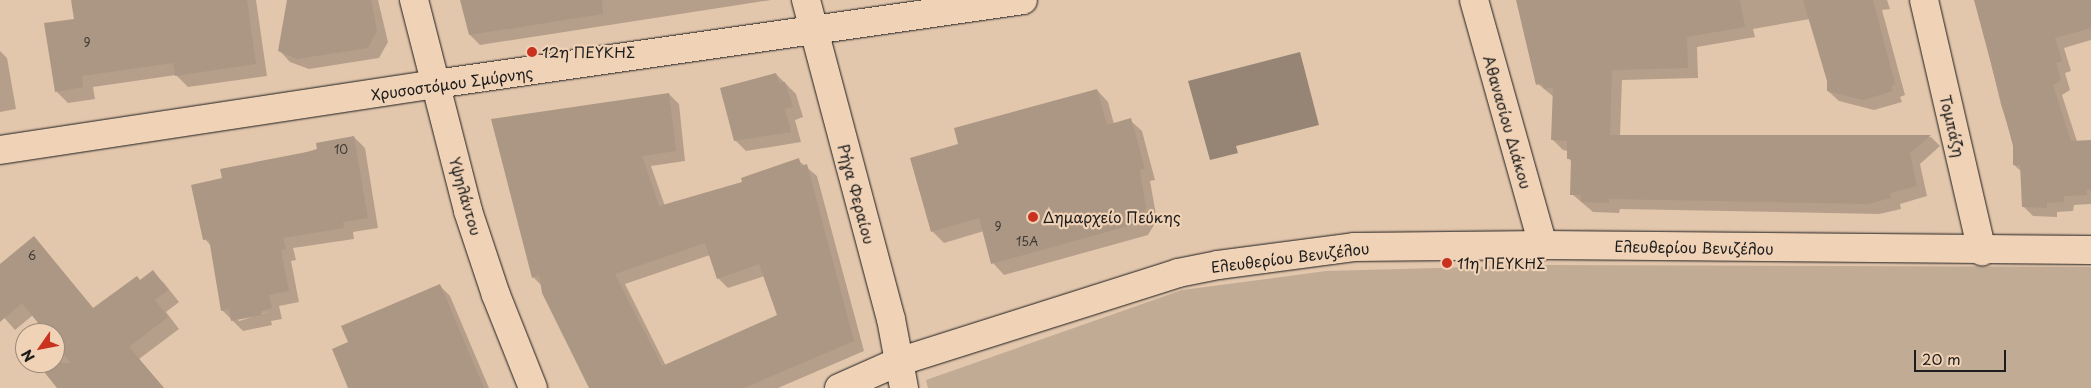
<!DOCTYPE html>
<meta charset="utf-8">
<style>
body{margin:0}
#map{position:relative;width:2091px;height:388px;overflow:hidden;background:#e3c7ad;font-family:"Playpen Sans",sans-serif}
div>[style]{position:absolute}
.green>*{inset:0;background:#c2ab95}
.water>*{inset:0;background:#968575}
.shadow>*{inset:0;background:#0003}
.building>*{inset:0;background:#ac9784}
.roads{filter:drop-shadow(0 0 1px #1c1c1c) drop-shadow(0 0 1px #1c1c1c)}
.minor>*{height:28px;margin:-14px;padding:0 14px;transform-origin:14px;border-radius:14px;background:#f0d2b6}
.dots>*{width:14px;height:14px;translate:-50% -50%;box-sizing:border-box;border:2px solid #f0d2b6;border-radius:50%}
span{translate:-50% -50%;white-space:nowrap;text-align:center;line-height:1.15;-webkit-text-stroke:4.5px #f0d2b6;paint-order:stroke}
.number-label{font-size:12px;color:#403b36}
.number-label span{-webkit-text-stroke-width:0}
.poi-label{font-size:15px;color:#1c1c1c}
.left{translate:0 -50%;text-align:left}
.street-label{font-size:15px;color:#1c1c1c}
.north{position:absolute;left:15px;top:323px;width:50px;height:50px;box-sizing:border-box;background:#f0d2b6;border:1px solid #9b8978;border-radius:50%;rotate:237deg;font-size:14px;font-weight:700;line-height:20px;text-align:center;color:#1c1c1c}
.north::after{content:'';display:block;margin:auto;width:18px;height:22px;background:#c8321e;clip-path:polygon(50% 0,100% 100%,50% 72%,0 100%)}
.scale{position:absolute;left:1914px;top:350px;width:92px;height:22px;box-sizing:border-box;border:2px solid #1c1c1c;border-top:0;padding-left:6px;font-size:15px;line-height:18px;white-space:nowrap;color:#1c1c1c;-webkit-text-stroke:4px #f0d2b6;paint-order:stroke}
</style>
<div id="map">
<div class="green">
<i style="clip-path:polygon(1548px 265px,2091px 267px,2091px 388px,928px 388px,926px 380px,1182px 290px,1326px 271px)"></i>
</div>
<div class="water">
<i style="clip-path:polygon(1300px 52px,1319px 125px,1236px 146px,1238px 153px,1210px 160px,1188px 81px)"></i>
</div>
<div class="shadow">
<i style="clip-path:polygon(73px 0,256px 0,267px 76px,188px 87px,176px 75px,93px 87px,95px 99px,68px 103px,56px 91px,76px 20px)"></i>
<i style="clip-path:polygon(288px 0,378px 0,388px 42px,379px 58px,309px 69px,290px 62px,280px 51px)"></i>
<i style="clip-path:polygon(461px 0,771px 0,480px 45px,470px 35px)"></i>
<i style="clip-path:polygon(1518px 0,1887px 0,1890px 9px,1882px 10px,1905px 95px,1900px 97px,1902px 102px,1874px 110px,1839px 101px,1828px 91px,1829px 81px,1810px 19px,1753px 29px,1755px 37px,1697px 47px,1698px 78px,1622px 80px,1620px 136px,1931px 137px,1940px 146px,1920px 164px,1927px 196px,1900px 204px,1901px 209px,1879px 214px,1620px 209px,1619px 213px,1593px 212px,1572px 194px,1572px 162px,1568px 158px,1568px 151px,1563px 150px,1553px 140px,1554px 97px,1538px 84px)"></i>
<i style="clip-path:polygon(1976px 0,2091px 0,2091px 40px,2064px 48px,2071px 71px,2065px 73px,2070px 90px,2062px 95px,2091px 185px,2091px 204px,2074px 205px,2073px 211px,2057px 212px,2057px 217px,2033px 216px,2023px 206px,2022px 172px,2014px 165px,2014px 145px,2001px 105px)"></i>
<i style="clip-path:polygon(0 51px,7px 58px,16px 109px,0 112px)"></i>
<i style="clip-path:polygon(776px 74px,796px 94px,803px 117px,795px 120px,801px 142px,746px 151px,735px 140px)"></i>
<i style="clip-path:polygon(1097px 90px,1108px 102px,1114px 124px,1130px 120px,1142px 131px,1155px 180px,1150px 181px,1157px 220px,1148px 235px,1004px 275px,993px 263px,984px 231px,944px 243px,932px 231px,959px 145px)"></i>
<i style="clip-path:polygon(evenodd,669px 94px,679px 104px,685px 161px,651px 166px,665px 206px,743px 182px,798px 160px,817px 176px,864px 351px,778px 388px,590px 388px,543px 287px,533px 277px,669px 94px,710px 255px,718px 278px,728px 288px,765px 276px,779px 316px,666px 366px,625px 284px,710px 255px)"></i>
<i style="clip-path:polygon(evenodd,354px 137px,365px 148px,378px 228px,353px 232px,354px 239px,293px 248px,296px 260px,291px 261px,299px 302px,279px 306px,282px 319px,271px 321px,272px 325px,243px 331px,222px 310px,211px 246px,205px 239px,223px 179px,354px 137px,268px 312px,239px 321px,237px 319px,268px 312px)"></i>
<i style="clip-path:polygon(34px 238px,94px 309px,153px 272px,164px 283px,179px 302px,166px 312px,179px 329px,139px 359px,164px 388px,60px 388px,40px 363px,55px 363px,55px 333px,48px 333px,33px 315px,15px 330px,0 313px,0 266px)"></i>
<i style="clip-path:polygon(440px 286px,450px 296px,489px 388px,349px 388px,349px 343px)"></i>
</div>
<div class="building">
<i style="clip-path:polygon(71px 0,247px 0,256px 64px,175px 76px,173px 63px,82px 76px,83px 87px,55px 92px,44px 23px,74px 19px)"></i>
<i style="clip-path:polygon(287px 0,371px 0,377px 31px,368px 48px,297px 59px,278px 51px)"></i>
<i style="clip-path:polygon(460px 0,602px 0,603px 14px,469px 35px)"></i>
<i style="clip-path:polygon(1516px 0,1740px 0,1745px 27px,1687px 37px,1688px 68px,1612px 70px,1610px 135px,1931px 135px,1910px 153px,1917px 186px,1890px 193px,1891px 198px,1868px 204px,1609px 199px,1609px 203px,1581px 202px,1581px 195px,1570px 195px,1571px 159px,1567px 159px,1567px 141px,1551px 140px,1553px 87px,1544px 89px,1542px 83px,1536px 85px)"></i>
<i style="clip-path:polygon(1803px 0,1873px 0,1895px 84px,1891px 86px,1893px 91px,1863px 100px,1827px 91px,1827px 81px)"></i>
<i style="clip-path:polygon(1974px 0,2091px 0,2091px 28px,2055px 38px,2062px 61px,2056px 63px,2061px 80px,2053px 85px,2071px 141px,2091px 140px,2091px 190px,2087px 190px,2087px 195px,2064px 196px,2064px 202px,2047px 203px,2047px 208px,2022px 207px,2020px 165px,2013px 165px,2013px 146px)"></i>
<i style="clip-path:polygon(776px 73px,779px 83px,785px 82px,793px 107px,785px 109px,791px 132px,734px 141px,720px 88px)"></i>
<i style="clip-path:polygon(1097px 89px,1107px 125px,1131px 118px,1145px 169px,1140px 170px,1146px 208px,1136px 224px,991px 264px,979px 218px,931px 232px,910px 158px,958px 144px,954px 128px)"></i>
<i style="clip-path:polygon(evenodd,669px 93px,676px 151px,642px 156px,659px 206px,742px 182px,741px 178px,799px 158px,801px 166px,807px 164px,854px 341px,744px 388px,589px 388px,542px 293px,539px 275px,532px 278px,491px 119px,669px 93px,705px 243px,717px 279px,759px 264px,777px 315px,662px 366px,615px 274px,705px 243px)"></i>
<i style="clip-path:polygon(354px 136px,368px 218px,343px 222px,344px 228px,283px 238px,286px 249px,281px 250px,289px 291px,269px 295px,272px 308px,261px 311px,262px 315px,231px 321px,229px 309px,221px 311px,209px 239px,203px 240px,191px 185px,222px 178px,220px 169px,317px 150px,316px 143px)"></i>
<i style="clip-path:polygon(34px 236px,93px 308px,137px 276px,140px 280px,153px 270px,168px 290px,155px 300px,168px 317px,129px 347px,164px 388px,57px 388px,37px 363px,71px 363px,55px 344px,55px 333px,46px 333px,22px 303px,0 322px,0 264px)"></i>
<i style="clip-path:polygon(440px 284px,484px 388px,348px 388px,332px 349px,348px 342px,341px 326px)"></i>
</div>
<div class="roads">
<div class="minor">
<i style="left:414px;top:0;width:218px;rotate:75.6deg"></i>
<i style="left:468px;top:211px;width:89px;rotate:71.6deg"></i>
<i style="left:496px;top:295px;width:100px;rotate:68.3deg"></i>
<i style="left:806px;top:0;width:330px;rotate:75.1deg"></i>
<i style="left:891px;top:319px;width:70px;rotate:79.3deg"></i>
<i style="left:1474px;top:0;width:255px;rotate:74.3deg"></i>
<i style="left:1924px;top:0;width:258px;rotate:77deg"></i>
<i style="left:0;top:150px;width:441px;rotate:-8.6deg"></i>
<i style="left:436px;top:84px;width:593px;rotate:-8.14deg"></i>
<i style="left:839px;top:388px;width:64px;rotate:-23.8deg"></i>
<i style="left:898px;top:362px;width:294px;rotate:-17.6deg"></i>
<i style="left:1178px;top:273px;width:41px;rotate:-11.3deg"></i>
<i style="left:1218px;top:265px;width:137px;rotate:-7.5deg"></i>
<i style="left:1354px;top:247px;width:189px;rotate:-0.6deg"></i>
<i style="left:1543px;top:245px;width:548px;rotate:0.52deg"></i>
</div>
</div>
<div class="dots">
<i style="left:532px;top:52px;background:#c8321e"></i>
<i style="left:1033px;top:217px;background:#c8321e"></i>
<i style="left:1447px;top:263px;background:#c8321e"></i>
</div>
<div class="number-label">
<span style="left:87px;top:43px">9</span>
<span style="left:341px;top:150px">10</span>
<span style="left:998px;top:227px">9</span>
<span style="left:1027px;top:242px">15Α</span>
<span style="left:32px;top:256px">6</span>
</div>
<div class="poi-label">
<span class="left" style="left:542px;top:52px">12η ΠΕΥΚΗΣ</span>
<span class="left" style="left:1043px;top:217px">Δημαρχείο Πεύκης</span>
<span class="left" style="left:1457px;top:263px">11η ΠΕΥΚΗΣ</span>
</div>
<div class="street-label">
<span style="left:452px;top:83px;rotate:-8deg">Χρυσοστόμου Σμύρνης</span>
<span style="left:1508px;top:122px;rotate:74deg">Αθανασίου Διάκου</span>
<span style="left:1953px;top:126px;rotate:77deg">Τομπάζη</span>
<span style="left:857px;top:194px;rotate:75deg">Ρήγα Φεραίου</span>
<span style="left:466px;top:196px;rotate:74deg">Υψηλάντου</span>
<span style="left:1694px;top:247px;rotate:1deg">Ελευθερίου Βενιζέλου</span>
<span style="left:1290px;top:257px;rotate:-7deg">Ελευθερίου Βενιζέλου</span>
</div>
<div class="north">N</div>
<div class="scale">20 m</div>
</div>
